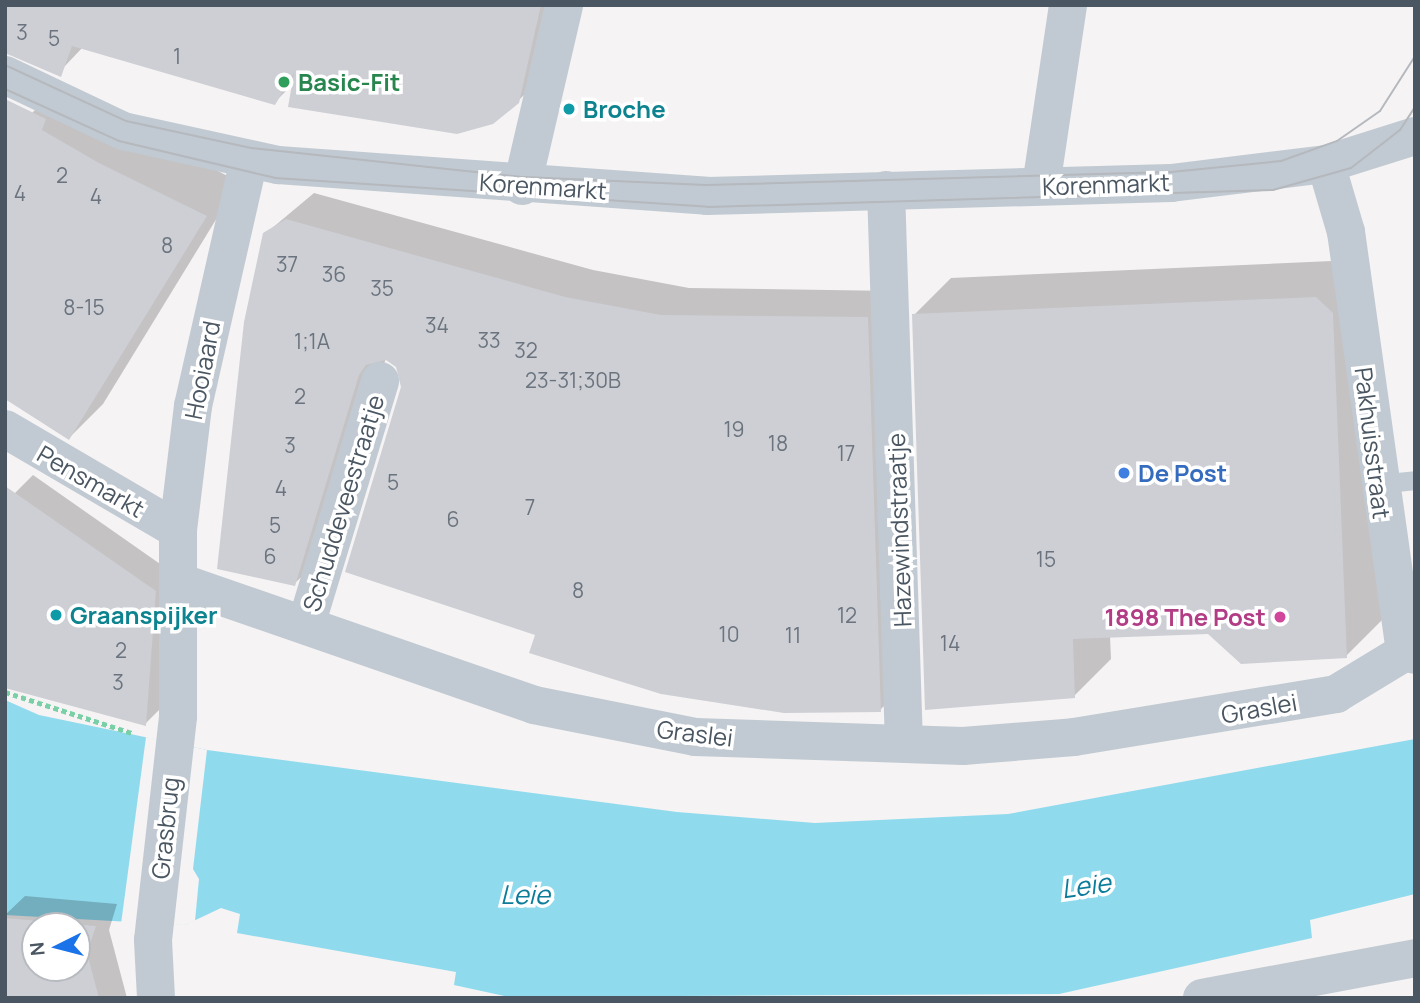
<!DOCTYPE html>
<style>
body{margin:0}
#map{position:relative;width:1420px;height:1003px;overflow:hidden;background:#f5f3f3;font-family:Manrope,sans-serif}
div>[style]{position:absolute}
.water>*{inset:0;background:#90daee}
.pier>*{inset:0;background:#f5f3f3}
.shadow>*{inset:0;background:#0003}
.building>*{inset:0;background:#cdcfd5}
.path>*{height:4.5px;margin-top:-2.25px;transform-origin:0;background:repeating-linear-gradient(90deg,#7ad0a6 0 5px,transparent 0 8.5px)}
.service>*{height:19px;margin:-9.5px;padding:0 9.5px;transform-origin:9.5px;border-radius:9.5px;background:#c1cad2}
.minor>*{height:38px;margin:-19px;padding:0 19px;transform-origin:19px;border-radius:19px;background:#c1cad2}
.tram>*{height:2px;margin:-1px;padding:0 1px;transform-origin:1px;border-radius:1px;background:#b5b8bd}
.dots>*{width:19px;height:19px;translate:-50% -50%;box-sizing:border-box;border:4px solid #fff;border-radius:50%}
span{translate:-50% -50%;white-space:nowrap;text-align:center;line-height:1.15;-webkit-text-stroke:7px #fff;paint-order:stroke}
.number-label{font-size:21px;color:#6b747e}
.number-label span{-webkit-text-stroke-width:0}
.leisure-label{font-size:24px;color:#27864d;font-weight:700}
.left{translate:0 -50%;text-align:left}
.culture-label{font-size:24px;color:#0d838f;font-weight:700}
.street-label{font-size:24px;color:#4a5661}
.shop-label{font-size:24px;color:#366cbe;font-weight:700}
.hotel-label{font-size:24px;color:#b23c85;font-weight:700}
.right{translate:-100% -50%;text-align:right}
.water-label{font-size:26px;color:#0c7c9b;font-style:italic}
.frame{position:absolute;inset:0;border:7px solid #4a5661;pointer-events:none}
.north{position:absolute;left:21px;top:912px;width:70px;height:70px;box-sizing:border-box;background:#fff;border:2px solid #b7bbc0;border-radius:50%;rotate:264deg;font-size:19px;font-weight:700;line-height:28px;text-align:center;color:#4a5661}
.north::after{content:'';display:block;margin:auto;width:24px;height:32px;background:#1a73e8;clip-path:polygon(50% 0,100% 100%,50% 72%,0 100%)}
</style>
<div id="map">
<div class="water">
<div style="clip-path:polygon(5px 700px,39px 715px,207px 750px,677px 812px,815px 823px,1008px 814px,1415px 739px,1415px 894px,1310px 920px,1312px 938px,1059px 994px,509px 997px,454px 985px,456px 972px,237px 933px,240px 914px,221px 908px,185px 925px,5px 915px)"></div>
</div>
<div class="pier">
<div style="clip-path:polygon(146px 737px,207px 750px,193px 869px,199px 879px,195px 921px,185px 925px,121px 924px)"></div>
</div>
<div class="shadow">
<div style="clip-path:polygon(5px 5px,568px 5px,550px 69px,518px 101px,294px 83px,274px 103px,83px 47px,64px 67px)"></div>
<div style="clip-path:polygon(58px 87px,239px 182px,103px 404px,69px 438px,24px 121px)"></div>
<div style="clip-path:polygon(314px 193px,593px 270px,689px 288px,895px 291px,908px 682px,880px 710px,537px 634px,403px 387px,398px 366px,386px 358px,322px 557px,294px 584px,265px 234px)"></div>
<div style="clip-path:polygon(1354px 260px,1383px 619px,1346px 656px,1209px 632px,1110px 636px,1111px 659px,1074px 696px,914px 315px,951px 278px)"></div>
<div style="clip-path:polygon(33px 475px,173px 573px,163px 706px,145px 724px,15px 493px)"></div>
<div style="clip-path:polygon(evenodd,25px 896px,117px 904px,109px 930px,127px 998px,5px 998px,5px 915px,25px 896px,35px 926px,77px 926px,77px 968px,35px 968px,35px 926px)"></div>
</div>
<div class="building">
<div style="clip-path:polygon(5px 5px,541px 5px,519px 103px,493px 124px,457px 134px,288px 107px,294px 73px,275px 105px,72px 46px,61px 77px,5px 53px)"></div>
<div style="clip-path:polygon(5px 99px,46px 119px,42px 130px,99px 163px,207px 216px,69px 440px,5px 399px)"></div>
<div style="clip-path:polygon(286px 219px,565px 297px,661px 315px,868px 317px,881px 712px,784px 713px,661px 694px,529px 653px,535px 635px,345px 572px,401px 387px,396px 367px,386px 360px,366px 365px,359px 375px,295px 586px,217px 569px,244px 322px,263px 233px)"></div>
<div style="clip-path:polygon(1316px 297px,1333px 313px,1347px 658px,1241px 664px,1208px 634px,1073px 639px,1075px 698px,925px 710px,912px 314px)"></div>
<div style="clip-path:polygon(5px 486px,156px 591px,146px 726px,5px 688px)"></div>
<div style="clip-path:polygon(evenodd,5px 918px,96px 926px,87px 953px,99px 998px,5px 998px,5px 918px,35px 926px,77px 926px,77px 968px,35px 968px,35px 926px)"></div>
</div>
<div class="path">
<div style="left:5px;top:692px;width:133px;rotate:17.9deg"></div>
</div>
<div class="service">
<div style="left:1378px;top:484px;width:37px;rotate:-6deg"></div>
</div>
<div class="minor">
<div style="left:5px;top:75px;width:131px;rotate:25.4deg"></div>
<div style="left:123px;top:131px;width:159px;rotate:12.4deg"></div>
<div style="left:278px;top:165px;width:430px;rotate:4.1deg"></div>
<div style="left:707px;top:196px;width:464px;rotate:-1.6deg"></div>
<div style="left:1171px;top:183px;width:156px;rotate:-7deg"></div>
<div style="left:1326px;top:164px;width:93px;rotate:-17.5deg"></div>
<div style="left:1326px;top:164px;width:71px;rotate:73.6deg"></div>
<div style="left:1346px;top:232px;width:424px;rotate:82deg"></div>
<div style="left:522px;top:186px;width:186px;rotate:-76.9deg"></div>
<div style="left:1041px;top:186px;width:183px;rotate:-81.5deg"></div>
<div style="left:886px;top:190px;width:554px;rotate:88.14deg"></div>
<div style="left:5px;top:429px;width:200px;rotate:30.3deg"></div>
<div style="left:182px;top:583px;width:373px;rotate:19.1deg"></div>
<div style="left:534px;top:705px;width:164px;rotate:11.2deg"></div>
<div style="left:695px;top:737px;width:268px;rotate:1.9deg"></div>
<div style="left:963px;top:746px;width:111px;rotate:-4.6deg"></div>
<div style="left:1074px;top:737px;width:266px;rotate:-9.3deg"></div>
<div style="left:1336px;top:694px;width:81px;rotate:-31.3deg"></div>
<div style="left:1405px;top:652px;width:10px;rotate:17deg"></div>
<div style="left:306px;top:625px;width:255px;rotate:-73.1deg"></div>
<div style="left:156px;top:998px;width:58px;rotate:-93deg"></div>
<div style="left:153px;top:940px;width:225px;rotate:-83.6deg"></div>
<div style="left:178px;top:716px;width:186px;rotate:-90deg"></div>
<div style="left:178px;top:530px;width:125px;rotate:-83.1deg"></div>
<div style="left:193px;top:406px;width:252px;rotate:-77.2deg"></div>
<div style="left:1202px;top:998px;width:217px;rotate:-10.6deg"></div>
</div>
<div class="tram">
<div style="left:5px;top:65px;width:133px;rotate:24.8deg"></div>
<div style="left:126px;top:121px;width:128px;rotate:12.2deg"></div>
<div style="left:251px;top:148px;width:275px;rotate:6.1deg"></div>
<div style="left:524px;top:177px;width:182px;rotate:2.5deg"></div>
<div style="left:706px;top:185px;width:465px;rotate:-1.6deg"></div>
<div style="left:1171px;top:172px;width:111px;rotate:-5.7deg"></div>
<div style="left:1281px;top:161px;width:59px;rotate:-19.7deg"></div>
<div style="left:1337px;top:141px;width:52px;rotate:-34.9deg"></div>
<div style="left:1380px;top:111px;width:65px;rotate:-57.5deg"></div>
<div style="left:5px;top:89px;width:125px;rotate:24.5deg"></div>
<div style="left:119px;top:141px;width:160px;rotate:13.3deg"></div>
<div style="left:275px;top:178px;width:434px;rotate:3.8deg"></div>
<div style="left:708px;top:207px;width:565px;rotate:-1.72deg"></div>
<div style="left:1273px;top:190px;width:81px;rotate:-15.8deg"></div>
<div style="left:1351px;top:168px;width:62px;rotate:-37.8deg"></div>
<div style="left:1400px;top:130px;width:27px;rotate:-57deg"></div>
</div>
<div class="dots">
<div style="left:284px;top:82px;background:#2e9e5b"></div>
<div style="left:569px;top:109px;background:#0f9aa8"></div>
<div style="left:1124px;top:473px;background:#3f7fe0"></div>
<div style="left:56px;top:615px;background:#0f9aa8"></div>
<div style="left:1280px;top:617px;background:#d1479c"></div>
</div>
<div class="number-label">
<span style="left:22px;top:32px">3</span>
<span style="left:54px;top:38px">5</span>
<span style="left:177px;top:56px">1</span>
<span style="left:62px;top:175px">2</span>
<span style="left:20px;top:193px">4</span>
<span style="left:96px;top:196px">4</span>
<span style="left:167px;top:245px">8</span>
<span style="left:287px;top:264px">37</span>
<span style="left:334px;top:274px">36</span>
<span style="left:382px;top:288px">35</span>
<span style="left:84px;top:307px">8-15</span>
<span style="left:437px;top:325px">34</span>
<span style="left:489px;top:340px">33</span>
<span style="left:312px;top:341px">1;1A</span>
<span style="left:526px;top:350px">32</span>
<span style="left:573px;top:380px">23-31;30B</span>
<span style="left:300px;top:396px">2</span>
<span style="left:734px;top:429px">19</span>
<span style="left:778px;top:443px">18</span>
<span style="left:290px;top:445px">3</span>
<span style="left:846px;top:453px">17</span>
<span style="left:393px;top:482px">5</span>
<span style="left:281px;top:488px">4</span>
<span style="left:530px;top:507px">7</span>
<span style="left:453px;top:519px">6</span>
<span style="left:275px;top:525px">5</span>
<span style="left:270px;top:556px">6</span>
<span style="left:1046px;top:559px">15</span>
<span style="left:578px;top:590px">8</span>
<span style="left:847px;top:615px">12</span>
<span style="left:729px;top:634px">10</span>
<span style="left:793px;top:635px">11</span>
<span style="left:950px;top:643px">14</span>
<span style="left:121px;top:650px">2</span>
<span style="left:118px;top:682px">3</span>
</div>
<div class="leisure-label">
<span class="left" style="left:298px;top:82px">Basic-Fit</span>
</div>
<div class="culture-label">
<span class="left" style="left:583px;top:109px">Broche</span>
<span class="left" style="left:70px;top:615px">Graanspijker</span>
</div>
<div class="street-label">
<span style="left:1106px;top:184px;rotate:-2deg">Korenmarkt</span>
<span style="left:543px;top:186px;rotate:4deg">Korenmarkt</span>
<span style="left:202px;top:370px;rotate:-79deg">Hooiaard</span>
<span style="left:1373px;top:443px;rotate:83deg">Pakhuisstraat</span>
<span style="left:91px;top:481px;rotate:30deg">Pensmarkt</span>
<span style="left:343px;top:503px;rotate:-73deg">Schuddeveestraatje</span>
<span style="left:899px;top:530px;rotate:-92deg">Hazewindstraatje</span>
<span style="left:1259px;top:708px;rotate:-10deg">Graslei</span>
<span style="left:695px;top:733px;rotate:7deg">Graslei</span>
<span style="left:165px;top:828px;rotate:-84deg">Grasbrug</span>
</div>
<div class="shop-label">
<span class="left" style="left:1138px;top:473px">De Post</span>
</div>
<div class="hotel-label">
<span class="right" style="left:1266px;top:617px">1898 The Post</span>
</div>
<div class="water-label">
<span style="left:1086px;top:886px;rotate:-8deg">Leie</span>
<span style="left:525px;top:895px">Leie</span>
</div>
<div class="frame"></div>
<div class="north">N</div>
</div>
